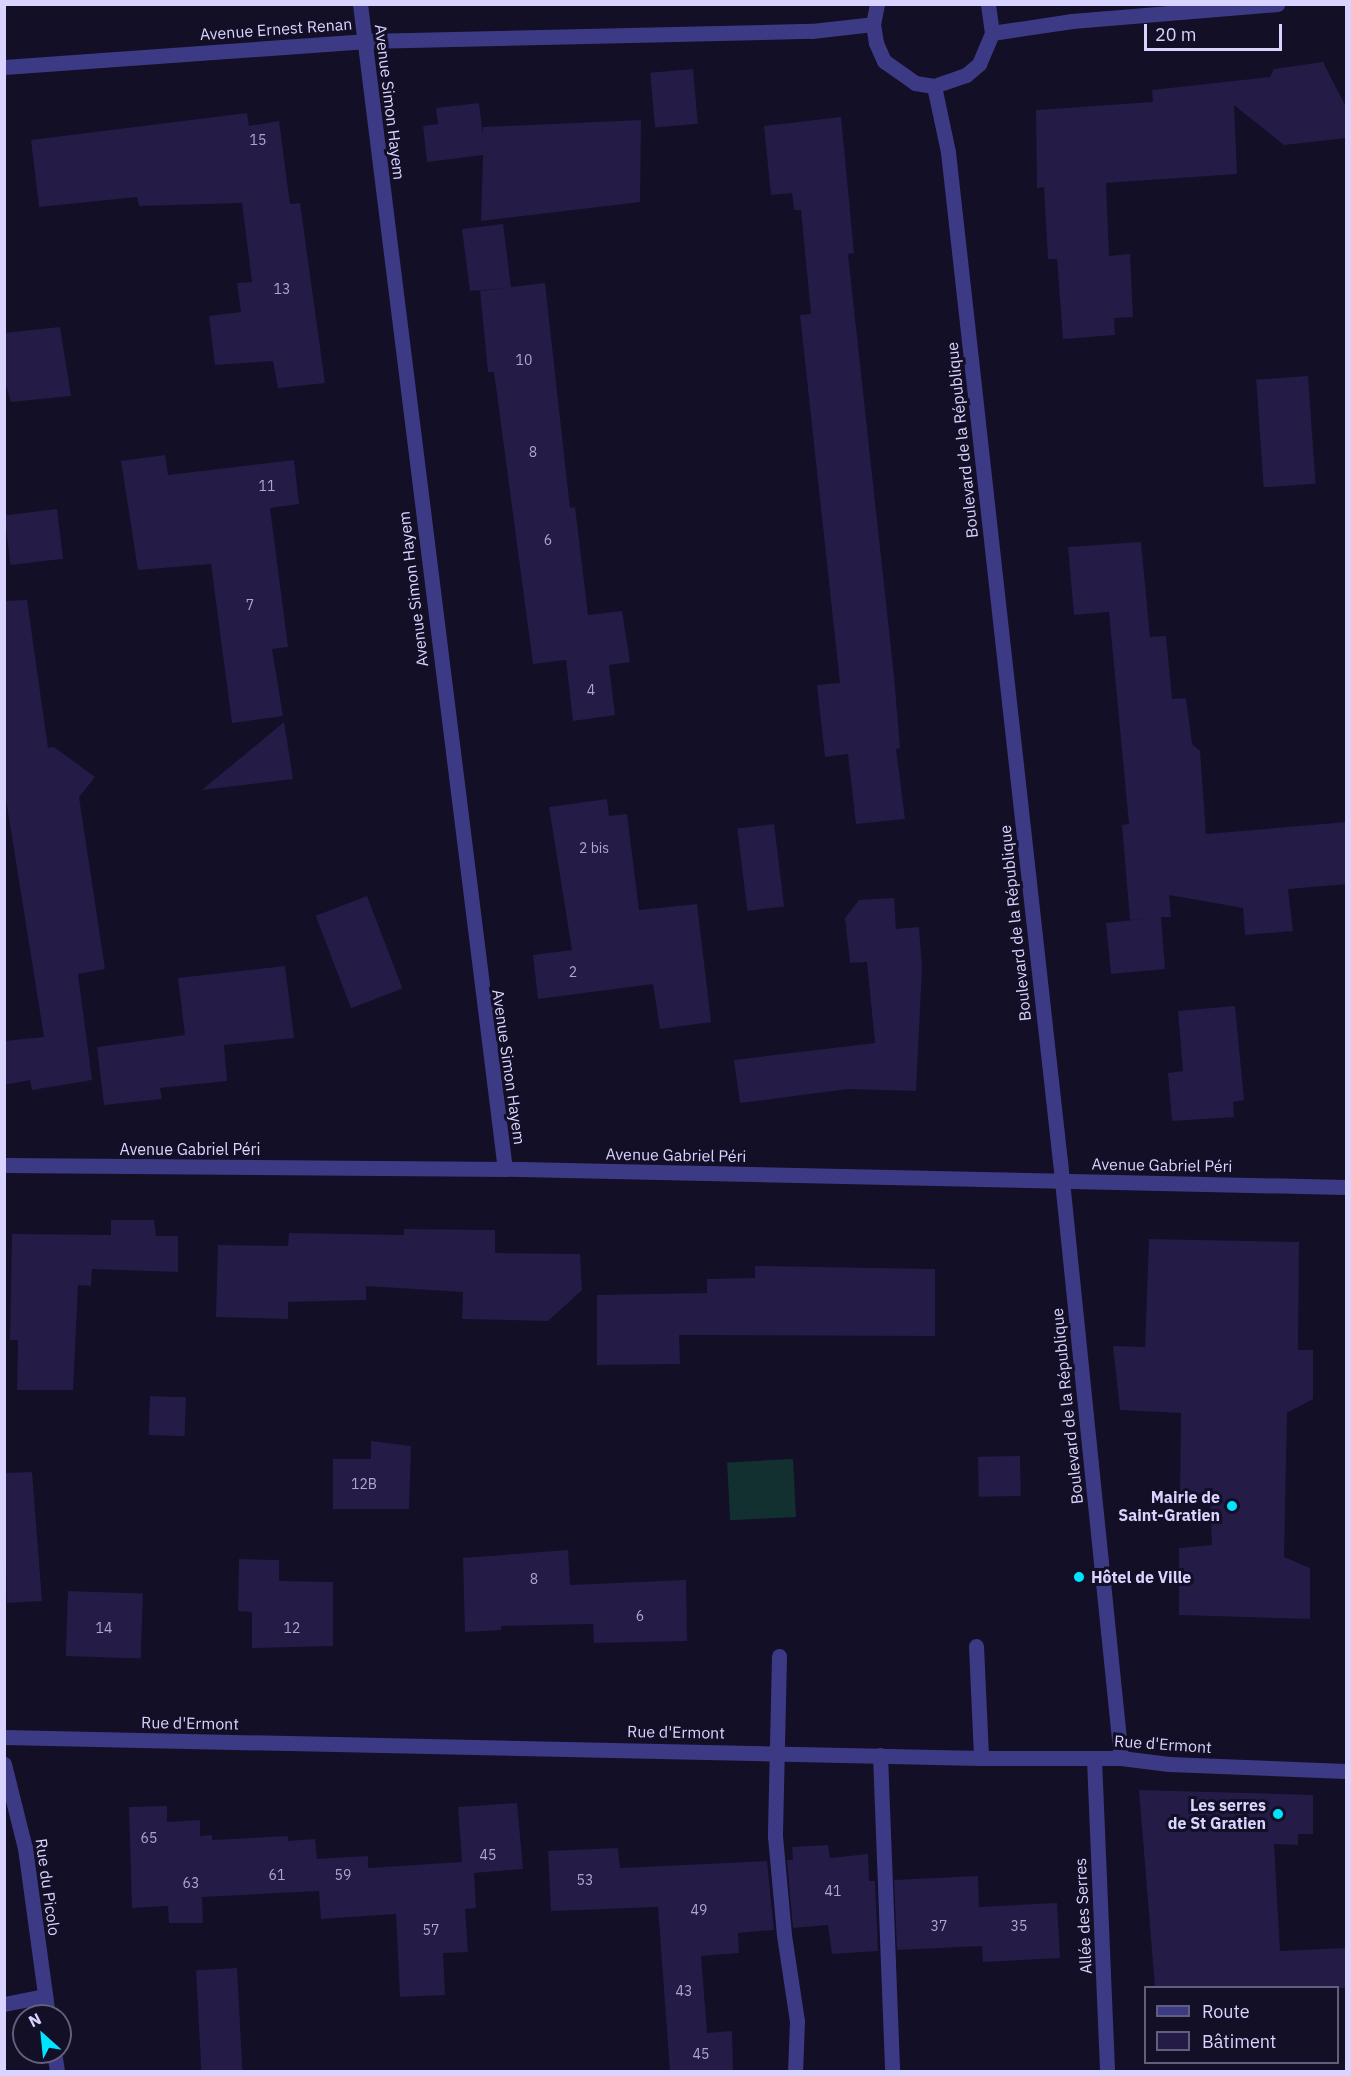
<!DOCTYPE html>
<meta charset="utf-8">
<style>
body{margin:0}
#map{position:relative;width:1351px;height:2076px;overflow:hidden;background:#130f26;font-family:"IBM Plex Sans",sans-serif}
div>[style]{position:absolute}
.green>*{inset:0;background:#12302f;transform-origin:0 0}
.building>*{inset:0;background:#241b47;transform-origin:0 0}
.service>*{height:15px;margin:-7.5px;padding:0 7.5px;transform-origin:7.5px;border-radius:7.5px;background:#3d3a85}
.minor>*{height:15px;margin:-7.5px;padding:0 7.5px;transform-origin:7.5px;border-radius:7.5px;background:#3d3a85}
.dots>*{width:16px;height:16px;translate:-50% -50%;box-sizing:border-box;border:3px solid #130f26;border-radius:50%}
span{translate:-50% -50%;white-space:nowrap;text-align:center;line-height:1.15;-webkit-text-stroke:6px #130f26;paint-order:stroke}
.number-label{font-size:14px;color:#aca6d1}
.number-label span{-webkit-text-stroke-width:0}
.street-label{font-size:16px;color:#d9d4ff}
.poi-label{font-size:16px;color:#d9d4ff;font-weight:700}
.right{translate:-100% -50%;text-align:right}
.left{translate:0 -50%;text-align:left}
.frame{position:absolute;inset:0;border:6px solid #d9d4ff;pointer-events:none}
.legend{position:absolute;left:1144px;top:1986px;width:195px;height:78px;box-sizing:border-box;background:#130f26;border:2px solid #625e7d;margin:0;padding:8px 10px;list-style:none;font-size:18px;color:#d9d4ff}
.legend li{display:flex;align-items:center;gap:12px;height:30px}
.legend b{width:30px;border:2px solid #625e7d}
.north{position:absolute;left:12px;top:2004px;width:60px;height:60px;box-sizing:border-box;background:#130f26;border:2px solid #625e7d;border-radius:50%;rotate:333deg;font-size:16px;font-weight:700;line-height:24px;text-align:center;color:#d9d4ff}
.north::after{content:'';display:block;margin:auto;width:21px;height:27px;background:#00e5ff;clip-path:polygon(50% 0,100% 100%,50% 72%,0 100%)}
.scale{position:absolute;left:1144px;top:24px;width:138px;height:27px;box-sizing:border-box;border:3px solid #d9d4ff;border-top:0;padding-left:8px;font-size:18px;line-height:21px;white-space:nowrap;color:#d9d4ff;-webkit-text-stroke:4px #130f26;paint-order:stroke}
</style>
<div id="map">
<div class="green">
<div style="left:793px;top:1459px;width:58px;height:66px;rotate:87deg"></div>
</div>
<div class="building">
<div style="clip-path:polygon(1323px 62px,1347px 109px,1347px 138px,1284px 145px,1234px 105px,1237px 174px,1106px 183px,1109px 256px,1130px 254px,1133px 317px,1114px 318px,1115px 335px,1063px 339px,1057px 259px,1048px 259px,1044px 187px,1037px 188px,1036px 110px,1153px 102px,1152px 90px,1270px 77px,1274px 69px)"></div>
<div style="left:693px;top:69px;width:55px;height:43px;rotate:85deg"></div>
<div style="clip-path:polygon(479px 103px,483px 135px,483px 127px,641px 120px,640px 202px,481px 221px,483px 155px,427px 162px,423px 126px,438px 124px,436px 108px)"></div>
<div style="clip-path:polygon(247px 113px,249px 126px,279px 121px,290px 204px,300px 203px,325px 383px,278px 388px,273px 361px,215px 365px,209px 316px,241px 312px,237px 283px,252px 282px,242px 203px,139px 206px,137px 197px,39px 207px,31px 140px)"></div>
<div style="clip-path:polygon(841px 117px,854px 253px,848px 254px,894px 676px,900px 748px,896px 749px,905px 819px,856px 824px,848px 754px,825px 757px,817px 685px,840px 683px,800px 315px,811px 314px,801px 210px,794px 210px,792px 193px,771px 195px,764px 126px)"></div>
<div style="clip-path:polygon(503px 224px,511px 287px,545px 283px,570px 508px,575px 507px,588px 615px,622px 611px,630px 662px,609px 665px,615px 715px,573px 721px,566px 660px,533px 664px,494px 372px,488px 372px,480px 291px,509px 288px,470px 291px,462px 229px)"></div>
<div style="clip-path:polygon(60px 327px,71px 396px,11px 402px,4px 379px,4px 333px)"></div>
<div style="left:1308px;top:376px;width:108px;height:52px;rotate:86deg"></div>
<div style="clip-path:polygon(165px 455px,168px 475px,294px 460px,299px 504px,270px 508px,288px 647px,272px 649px,283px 716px,232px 723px,211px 564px,138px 570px,121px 461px)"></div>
<div style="left:57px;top:509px;width:50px;height:53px;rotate:83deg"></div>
<div style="clip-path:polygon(1141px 542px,1150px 637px,1166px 636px,1172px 699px,1186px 698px,1192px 744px,1200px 751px,1206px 834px,1347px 822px,1347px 884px,1288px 889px,1293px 931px,1245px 935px,1243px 908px,1169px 895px,1171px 917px,1161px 917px,1165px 969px,1111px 974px,1106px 923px,1151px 918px,1130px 920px,1122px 825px,1129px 824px,1109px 612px,1074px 615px,1068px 547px)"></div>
<div style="clip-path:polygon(27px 600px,48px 748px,54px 747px,95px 777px,79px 797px,105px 969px,78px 974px,92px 1080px,32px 1090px,30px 1080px,4px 1085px,4px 1041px,44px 1037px,4px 787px,4px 601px)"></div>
<div style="clip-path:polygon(284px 722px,293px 779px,202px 790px)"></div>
<div style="clip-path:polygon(607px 799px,609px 816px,627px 814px,639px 910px,697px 904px,711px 1022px,660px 1029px,653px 984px,538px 999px,533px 955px,572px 950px,549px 807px)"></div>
<div style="left:774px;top:824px;width:83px;height:37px;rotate:83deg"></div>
<div style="left:367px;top:896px;width:99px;height:55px;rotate:69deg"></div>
<div style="clip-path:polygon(894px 898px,896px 929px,919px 927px,922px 968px,916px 1091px,848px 1089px,740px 1103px,734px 1060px,875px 1043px,867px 962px,850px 963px,845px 918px,859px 900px)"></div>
<div style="clip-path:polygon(285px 966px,294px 1038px,224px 1045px,227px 1081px,160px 1088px,162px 1099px,104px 1105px,97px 1047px,185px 1035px,178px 978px)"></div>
<div style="clip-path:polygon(1235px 1006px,1244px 1100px,1233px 1102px,1234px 1117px,1172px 1121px,1168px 1073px,1183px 1071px,1178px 1011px)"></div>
<div style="clip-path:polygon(111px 1220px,154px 1220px,156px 1236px,178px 1236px,178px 1272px,92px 1269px,91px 1286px,78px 1285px,73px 1390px,17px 1390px,18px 1340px,10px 1340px,12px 1234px,111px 1235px)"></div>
<div style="clip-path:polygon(404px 1229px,495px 1230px,495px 1253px,580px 1254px,582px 1290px,548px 1321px,462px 1319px,463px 1292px,366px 1286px,366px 1300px,288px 1302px,288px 1319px,216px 1317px,218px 1245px,288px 1246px,289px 1233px,404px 1235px)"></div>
<div style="clip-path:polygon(1149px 1239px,1299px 1242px,1298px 1350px,1313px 1350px,1313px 1399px,1287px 1413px,1284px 1557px,1310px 1568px,1310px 1619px,1179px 1615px,1179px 1548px,1212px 1545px,1210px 1494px,1180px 1494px,1181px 1413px,1120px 1410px,1113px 1346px,1145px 1347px)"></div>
<div style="clip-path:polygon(755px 1266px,935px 1269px,935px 1336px,679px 1335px,680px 1364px,597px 1365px,597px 1295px,707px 1293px,707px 1279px,755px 1278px)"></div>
<div style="left:150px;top:1396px;width:36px;height:39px;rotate:2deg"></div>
<div style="clip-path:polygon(371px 1441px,411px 1446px,409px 1509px,333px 1509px,333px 1459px,371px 1459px)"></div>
<div style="left:1020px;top:1456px;width:40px;height:42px;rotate:89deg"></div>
<div style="clip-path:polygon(32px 1472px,42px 1601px,7px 1603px,4px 1473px)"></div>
<div style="clip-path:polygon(568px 1550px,570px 1585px,686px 1580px,687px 1641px,594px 1643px,593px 1624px,501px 1626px,501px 1630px,465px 1632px,463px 1558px)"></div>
<div style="clip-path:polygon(239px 1559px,279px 1560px,279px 1581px,333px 1582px,333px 1646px,252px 1648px,252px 1612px,238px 1611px)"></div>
<div style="left:68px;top:1591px;width:75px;height:65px;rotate:2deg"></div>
<div style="clip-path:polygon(1139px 1790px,1313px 1795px,1313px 1834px,1298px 1834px,1298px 1845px,1274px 1844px,1280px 1951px,1347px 1948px,1347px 1988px,1155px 1988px)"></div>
<div style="clip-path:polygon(517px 1803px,523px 1869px,474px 1873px,476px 1908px,465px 1909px,468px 1952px,443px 1953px,445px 1995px,400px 1997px,396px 1914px,321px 1919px,319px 1891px,202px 1897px,203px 1923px,169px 1923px,168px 1906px,132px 1908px,129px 1807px,167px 1806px,167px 1822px,200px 1820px,200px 1836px,212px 1835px,212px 1840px,288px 1836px,288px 1841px,315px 1839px,317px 1859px,368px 1856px,368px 1868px,462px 1862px,458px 1807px)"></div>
<div style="clip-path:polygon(828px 1845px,830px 1858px,868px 1854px,869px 1881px,875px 1881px,878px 1951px,832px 1954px,828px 1925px,793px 1928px,787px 1860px,793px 1860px,792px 1847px)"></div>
<div style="clip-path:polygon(618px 1848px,620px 1868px,767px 1861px,774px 1930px,738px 1933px,739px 1953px,701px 1956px,707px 2033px,732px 2031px,733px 2072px,670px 2072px,658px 1907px,551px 1911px,548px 1851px)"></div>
<div style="clip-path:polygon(978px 1876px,979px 1907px,1057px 1903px,1060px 1958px,983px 1962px,982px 1946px,897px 1950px,894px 1880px)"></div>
<div style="left:237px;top:1968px;width:104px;height:41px;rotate:87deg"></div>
</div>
<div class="service">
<div style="left:976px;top:1646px;width:112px;rotate:87.4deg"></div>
<div style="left:779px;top:1656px;width:180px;rotate:91.3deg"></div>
<div style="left:775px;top:1836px;width:99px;rotate:84.8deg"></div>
<div style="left:784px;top:1935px;width:87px;rotate:81.4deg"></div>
<div style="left:797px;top:2021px;width:51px;rotate:92.2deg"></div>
<div style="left:880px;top:1755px;width:317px;rotate:87.8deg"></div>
<div style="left:1094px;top:1759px;width:313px;rotate:87.6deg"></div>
<div style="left:4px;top:2004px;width:42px;rotate:-11deg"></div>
</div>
<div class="minor">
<div style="left:360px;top:4px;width:1174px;rotate:82.91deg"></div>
<div style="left:877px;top:4px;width:20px;rotate:101deg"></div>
<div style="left:873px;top:24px;width:19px;rotate:81deg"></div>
<div style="left:876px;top:43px;width:20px;rotate:66deg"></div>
<div style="left:884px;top:61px;width:38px;rotate:35deg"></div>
<div style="left:915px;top:83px;width:19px;rotate:9deg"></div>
<div style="left:934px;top:86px;width:34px;rotate:-19deg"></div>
<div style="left:966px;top:75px;width:17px;rotate:-40deg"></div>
<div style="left:979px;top:64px;width:34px;rotate:-67deg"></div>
<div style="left:992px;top:33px;width:29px;rotate:-98deg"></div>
<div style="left:992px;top:33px;width:81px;rotate:-8.5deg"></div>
<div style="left:1072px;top:21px;width:206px;rotate:-4.7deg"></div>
<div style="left:4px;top:67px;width:361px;rotate:-4.1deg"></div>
<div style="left:364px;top:41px;width:448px;rotate:-1.3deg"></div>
<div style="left:812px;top:31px;width:61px;rotate:-6.5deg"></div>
<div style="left:934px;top:86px;width:67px;rotate:78deg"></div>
<div style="left:948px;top:152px;width:1015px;rotate:83.67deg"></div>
<div style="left:1060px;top:1161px;width:600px;rotate:84.17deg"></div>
<div style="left:4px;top:1165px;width:516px;rotate:0.44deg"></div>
<div style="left:520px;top:1169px;width:826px;rotate:1.25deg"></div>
<div style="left:4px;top:1737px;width:977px;rotate:1.23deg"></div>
<div style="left:981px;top:1758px;width:140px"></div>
<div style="left:1121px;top:1758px;width:48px;rotate:7.1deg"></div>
<div style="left:1169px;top:1764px;width:177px;rotate:2.3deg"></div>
<div style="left:4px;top:1764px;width:87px;rotate:76deg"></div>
<div style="left:25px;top:1848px;width:170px;rotate:82.2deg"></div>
<div style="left:54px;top:2052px;width:20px;rotate:81deg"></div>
</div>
<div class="dots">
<div style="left:1232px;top:1506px;background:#00e5ff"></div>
<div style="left:1079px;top:1577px;background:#00e5ff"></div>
<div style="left:1278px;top:1814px;background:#00e5ff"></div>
</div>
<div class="number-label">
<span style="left:258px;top:140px">15</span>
<span style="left:282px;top:289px">13</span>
<span style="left:524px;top:360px">10</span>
<span style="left:533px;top:452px">8</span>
<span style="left:267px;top:486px">11</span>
<span style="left:548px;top:540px">6</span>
<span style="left:250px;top:605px">7</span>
<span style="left:591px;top:690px">4</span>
<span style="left:594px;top:848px">2 bis</span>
<span style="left:573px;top:972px">2</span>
<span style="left:364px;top:1484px">12B</span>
<span style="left:534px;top:1579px">8</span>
<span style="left:640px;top:1616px">6</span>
<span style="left:104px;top:1628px">14</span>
<span style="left:292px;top:1628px">12</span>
<span style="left:149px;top:1838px">65</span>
<span style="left:488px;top:1855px">45</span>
<span style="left:277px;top:1875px">61</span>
<span style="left:343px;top:1875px">59</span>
<span style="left:585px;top:1880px">53</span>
<span style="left:191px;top:1883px">63</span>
<span style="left:833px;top:1891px">41</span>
<span style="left:699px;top:1910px">49</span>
<span style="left:939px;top:1926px">37</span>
<span style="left:1019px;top:1926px">35</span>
<span style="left:431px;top:1930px">57</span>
<span style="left:684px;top:1991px">43</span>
<span style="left:701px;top:2054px">45</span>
</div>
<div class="street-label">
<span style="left:276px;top:29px;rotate:-4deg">Avenue Ernest Renan</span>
<span style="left:390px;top:102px;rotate:83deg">Avenue Simon Hayem</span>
<span style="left:962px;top:440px;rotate:-96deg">Boulevard de la République</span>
<span style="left:413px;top:589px;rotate:-97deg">Avenue Simon Hayem</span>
<span style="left:1015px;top:923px;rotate:-96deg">Boulevard de la République</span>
<span style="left:509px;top:1067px;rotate:82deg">Avenue Simon Hayem</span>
<span style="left:190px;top:1149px">Avenue Gabriel Péri</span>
<span style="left:676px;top:1155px;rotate:1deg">Avenue Gabriel Péri</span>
<span style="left:1162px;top:1165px;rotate:1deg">Avenue Gabriel Péri</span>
<span style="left:1067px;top:1406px;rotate:-96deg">Boulevard de la République</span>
<span style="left:190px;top:1723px;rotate:1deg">Rue d'Ermont</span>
<span style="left:676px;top:1732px;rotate:1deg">Rue d'Ermont</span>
<span style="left:1163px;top:1744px;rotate:4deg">Rue d'Ermont</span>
<span style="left:48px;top:1887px;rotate:82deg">Rue du Picolo</span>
<span style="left:1083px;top:1916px;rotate:-93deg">Allée des Serres</span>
</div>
<div class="poi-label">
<span class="right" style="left:1220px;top:1506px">Mairie de<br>Saint-Gratien</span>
<span class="left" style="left:1091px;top:1577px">Hôtel de Ville</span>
<span class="right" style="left:1266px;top:1814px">Les serres<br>de St Gratien</span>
</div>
<div class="frame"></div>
<ul class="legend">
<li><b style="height:8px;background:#3d3a85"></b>Route</li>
<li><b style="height:16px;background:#241b47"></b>Bâtiment</li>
</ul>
<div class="north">N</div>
<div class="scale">20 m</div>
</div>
